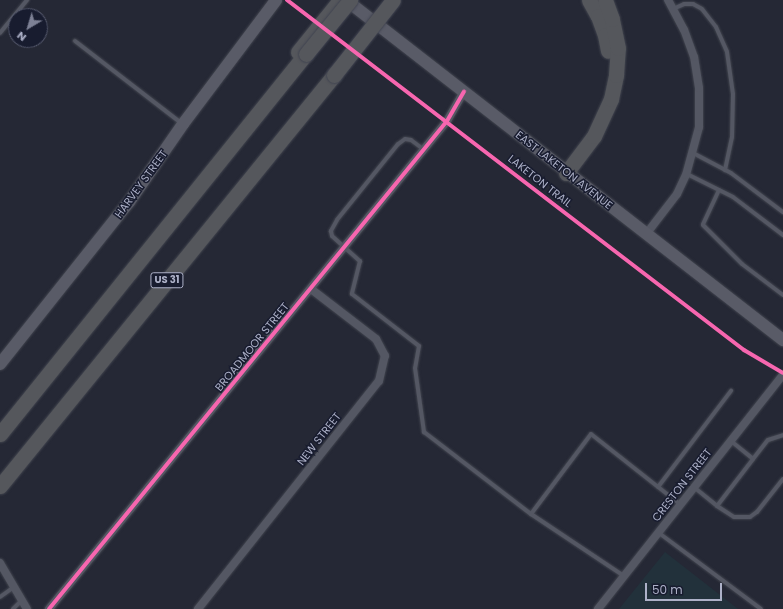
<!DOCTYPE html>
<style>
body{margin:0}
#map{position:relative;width:783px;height:609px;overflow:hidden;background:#252835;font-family:Poppins,sans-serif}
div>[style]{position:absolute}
.green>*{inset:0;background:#22313b}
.roads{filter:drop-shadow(0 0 1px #41444e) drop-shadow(0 0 1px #41444e)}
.lane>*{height:4px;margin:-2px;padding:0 2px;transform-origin:2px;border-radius:2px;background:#545763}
.street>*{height:8px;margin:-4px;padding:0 4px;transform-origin:4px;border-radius:4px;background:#545763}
.secondary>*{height:12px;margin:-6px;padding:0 6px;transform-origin:6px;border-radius:6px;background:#595b67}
.highway>*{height:15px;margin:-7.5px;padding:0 7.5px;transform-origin:7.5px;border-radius:7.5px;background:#55575c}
.bridges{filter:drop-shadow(0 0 1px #414451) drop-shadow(0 0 1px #414451)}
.highway-bridge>*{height:15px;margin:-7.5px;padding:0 7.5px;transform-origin:7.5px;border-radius:7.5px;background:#55575c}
.cycleway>*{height:4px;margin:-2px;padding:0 2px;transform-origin:2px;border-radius:2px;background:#f766af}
span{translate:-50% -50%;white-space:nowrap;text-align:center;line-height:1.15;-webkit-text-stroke:3px #181c2f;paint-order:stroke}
.shield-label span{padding:1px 3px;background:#181c2f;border:1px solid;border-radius:3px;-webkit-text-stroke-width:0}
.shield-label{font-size:10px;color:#adb1c8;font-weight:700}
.street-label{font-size:11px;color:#adb1c8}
.north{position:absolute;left:8px;top:8px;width:40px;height:40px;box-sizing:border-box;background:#181c2f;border:1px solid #54586c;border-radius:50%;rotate:218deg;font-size:11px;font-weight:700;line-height:16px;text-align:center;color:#adb1c8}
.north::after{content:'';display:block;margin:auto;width:14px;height:18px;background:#7d8195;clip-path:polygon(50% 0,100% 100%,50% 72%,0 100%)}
.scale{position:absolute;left:645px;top:583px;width:77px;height:18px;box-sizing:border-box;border:2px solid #adb1c8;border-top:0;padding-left:5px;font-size:12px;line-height:14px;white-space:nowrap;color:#adb1c8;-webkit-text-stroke:3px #181c2f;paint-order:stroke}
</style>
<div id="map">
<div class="green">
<div style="clip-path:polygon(665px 552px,738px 609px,619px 609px)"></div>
</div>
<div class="roads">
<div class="lane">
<div style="left:673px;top:9px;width:12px;rotate:-24deg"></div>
<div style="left:684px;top:4px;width:9px"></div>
<div style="left:693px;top:4px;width:10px;rotate:29deg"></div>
<div style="left:702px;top:9px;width:23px;rotate:52deg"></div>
<div style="left:716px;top:27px;width:27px;rotate:66deg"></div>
<div style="left:727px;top:52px;width:42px;rotate:81.9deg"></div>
<div style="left:733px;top:94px;width:43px;rotate:91.3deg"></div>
<div style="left:732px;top:137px;width:34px;rotate:102deg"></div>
<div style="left:0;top:33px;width:43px;rotate:-50.7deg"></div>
<div style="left:75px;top:41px;width:134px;rotate:37.7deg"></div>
<div style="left:423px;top:149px;width:15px;rotate:-143deg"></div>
<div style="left:411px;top:140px;width:6px;rotate:-171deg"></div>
<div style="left:405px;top:139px;width:9px;rotate:144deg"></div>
<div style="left:398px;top:144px;width:97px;rotate:128.8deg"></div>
<div style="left:337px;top:220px;width:13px;rotate:119deg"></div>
<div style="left:331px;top:231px;width:5px;rotate:79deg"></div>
<div style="left:332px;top:236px;width:38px;rotate:42deg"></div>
<div style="left:360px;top:261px;width:34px;rotate:104deg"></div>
<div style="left:352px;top:294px;width:85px;rotate:37.8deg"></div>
<div style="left:419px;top:346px;width:22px;rotate:100deg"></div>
<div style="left:415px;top:368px;width:65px;rotate:82deg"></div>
<div style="left:424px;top:432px;width:135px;rotate:37.5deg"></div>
<div style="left:531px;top:514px;width:112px;rotate:33.7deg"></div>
<div style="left:693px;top:153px;width:43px;rotate:27.8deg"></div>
<div style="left:731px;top:173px;width:65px;rotate:36.9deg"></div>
<div style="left:687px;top:174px;width:51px;rotate:26.6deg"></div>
<div style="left:733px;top:197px;width:63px;rotate:37.2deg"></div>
<div style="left:719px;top:190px;width:38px;rotate:115deg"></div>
<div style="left:703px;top:225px;width:55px;rotate:45deg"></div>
<div style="left:742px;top:264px;width:51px;rotate:37.1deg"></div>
<div style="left:731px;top:441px;width:28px;rotate:39deg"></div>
<div style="left:753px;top:459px;width:24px;rotate:-52deg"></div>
<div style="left:768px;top:440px;width:16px;rotate:-18deg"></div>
<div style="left:658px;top:487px;width:121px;rotate:-52.8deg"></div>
<div style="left:695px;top:488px;width:28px;rotate:39deg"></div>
<div style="left:717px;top:506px;width:59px;rotate:-52.5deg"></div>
<div style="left:717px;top:506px;width:20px;rotate:33deg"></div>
<div style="left:734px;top:517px;width:16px"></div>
<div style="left:750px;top:517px;width:9px;rotate:-36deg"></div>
<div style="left:757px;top:512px;width:42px;rotate:-51.8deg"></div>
<div style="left:531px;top:514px;width:100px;rotate:-53.1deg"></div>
<div style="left:591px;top:434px;width:115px;rotate:38.3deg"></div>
<div style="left:659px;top:533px;width:127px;rotate:36.7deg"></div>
<div style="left:0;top:597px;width:17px;rotate:-36deg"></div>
<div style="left:13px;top:609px;width:13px;rotate:-45deg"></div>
</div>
<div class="street">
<div style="left:647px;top:233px;width:49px;rotate:-52.4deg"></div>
<div style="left:677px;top:194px;width:21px;rotate:-65deg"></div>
<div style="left:686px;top:175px;width:50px;rotate:-74.8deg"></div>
<div style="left:699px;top:127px;width:39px;rotate:-90deg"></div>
<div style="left:699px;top:88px;width:31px;rotate:-99deg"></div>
<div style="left:694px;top:57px;width:29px;rotate:-110deg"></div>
<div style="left:684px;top:30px;width:34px;rotate:-118deg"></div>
<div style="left:0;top:563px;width:53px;rotate:59.6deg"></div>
<div style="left:49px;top:609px;width:630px;rotate:-50.8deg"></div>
<div style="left:447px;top:121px;width:34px;rotate:-60deg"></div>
<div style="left:198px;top:609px;width:291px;rotate:-51.6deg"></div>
<div style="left:379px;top:381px;width:26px;rotate:-77deg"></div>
<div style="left:385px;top:356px;width:19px;rotate:-118deg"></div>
<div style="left:376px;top:339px;width:82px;rotate:-142.4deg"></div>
<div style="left:598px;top:609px;width:298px;rotate:-51.7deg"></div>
</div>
<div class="secondary">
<div style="left:346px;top:0;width:554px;rotate:37.88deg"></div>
<div style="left:0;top:364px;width:207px;rotate:-51.5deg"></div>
<div style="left:129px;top:202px;width:95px;rotate:-55.3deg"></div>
<div style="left:183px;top:124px;width:155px;rotate:-53.1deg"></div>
</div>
<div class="highway">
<div style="left:589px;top:0;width:18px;rotate:61deg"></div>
<div style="left:598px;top:16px;width:20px;rotate:70deg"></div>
<div style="left:605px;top:35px;width:16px;rotate:79deg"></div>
<div style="left:298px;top:52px;width:67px;rotate:-51.1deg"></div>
<div style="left:566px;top:173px;width:46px;rotate:-52.9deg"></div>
<div style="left:594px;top:136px;width:41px;rotate:-65.3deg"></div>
<div style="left:611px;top:99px;width:25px;rotate:-78deg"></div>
<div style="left:616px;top:75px;width:27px;rotate:-86deg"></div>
<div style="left:618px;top:48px;width:30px;rotate:-102deg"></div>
<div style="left:612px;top:19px;width:20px;rotate:-110deg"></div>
<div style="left:0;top:434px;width:488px;rotate:-51.2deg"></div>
<div style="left:0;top:486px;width:530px;rotate:-50.9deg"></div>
</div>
</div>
<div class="bridges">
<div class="highway-bridge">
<div style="left:306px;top:54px;width:70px;rotate:-50.8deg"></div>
<div style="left:334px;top:75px;width:95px;rotate:-51.8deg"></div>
</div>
</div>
<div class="cycleway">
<div style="left:287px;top:0;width:576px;rotate:37.45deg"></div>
<div style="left:744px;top:350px;width:45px;rotate:30.5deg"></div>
<div style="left:49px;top:609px;width:630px;rotate:-50.8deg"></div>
<div style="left:447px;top:121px;width:34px;rotate:-60deg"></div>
</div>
<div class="shield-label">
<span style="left:167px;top:280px">US 31</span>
</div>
<div class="street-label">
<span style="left:564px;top:170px;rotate:38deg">EAST LAKETON AVENUE</span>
<span style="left:540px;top:181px;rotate:38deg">LAKETON TRAIL</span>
<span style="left:141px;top:184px;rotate:-54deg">HARVEY STREET</span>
<span style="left:252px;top:347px;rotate:-51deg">BROADMOOR STREET</span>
<span style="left:319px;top:439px;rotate:-52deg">NEW STREET</span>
<span style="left:682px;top:485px;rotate:-52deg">CRESTON STREET</span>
</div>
<div class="north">N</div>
<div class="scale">50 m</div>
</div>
